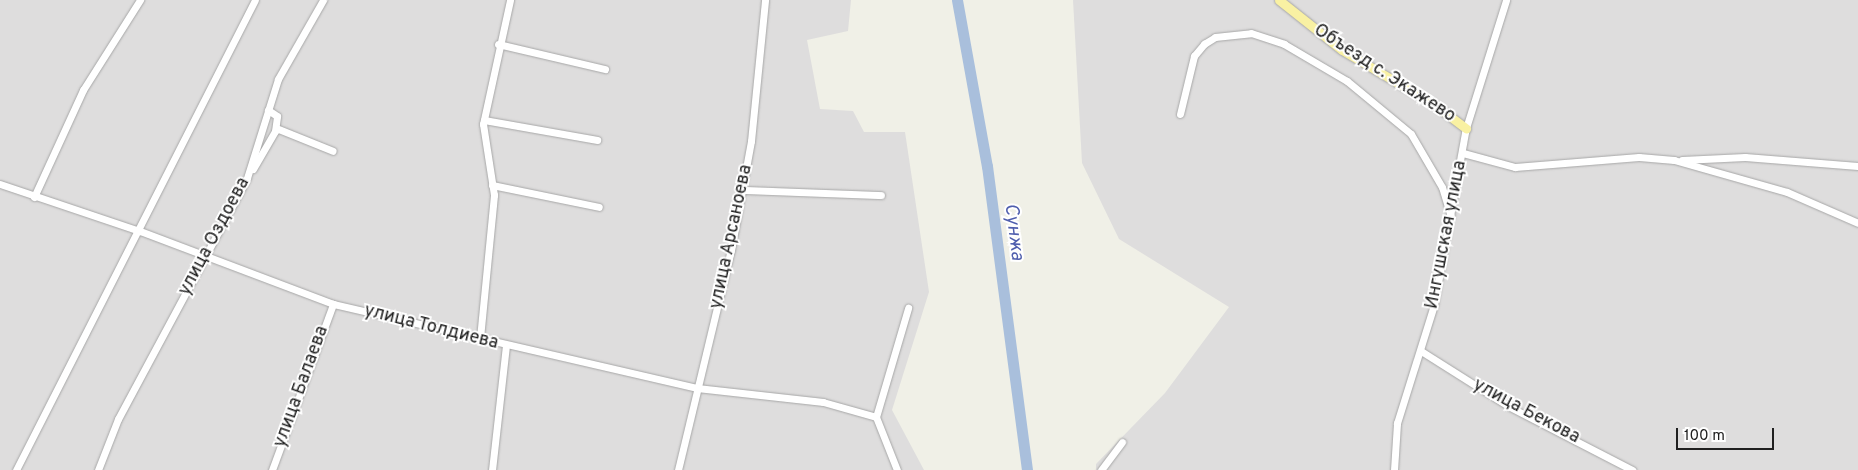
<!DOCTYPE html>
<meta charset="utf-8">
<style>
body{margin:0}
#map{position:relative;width:1858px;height:470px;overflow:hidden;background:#f0f0e7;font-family:Overpass,sans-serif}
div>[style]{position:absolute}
.residential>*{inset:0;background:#dedddd}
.river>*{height:11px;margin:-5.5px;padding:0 5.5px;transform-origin:5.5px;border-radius:5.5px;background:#a9bfdc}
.roads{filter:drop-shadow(0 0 1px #a7a7a7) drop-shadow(0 0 1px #a7a7a7)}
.minor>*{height:7px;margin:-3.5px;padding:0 3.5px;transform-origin:3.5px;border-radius:3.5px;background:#fff}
.major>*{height:9px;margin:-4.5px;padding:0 4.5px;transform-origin:4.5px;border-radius:4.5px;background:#f9f1a3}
span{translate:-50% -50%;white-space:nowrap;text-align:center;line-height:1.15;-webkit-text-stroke:4px #fff;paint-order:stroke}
.street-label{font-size:18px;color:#202020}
.water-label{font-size:19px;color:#4f5ead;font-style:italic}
.scale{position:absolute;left:1676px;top:428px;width:98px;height:22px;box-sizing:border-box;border:2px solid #202020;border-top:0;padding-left:6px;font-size:15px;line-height:18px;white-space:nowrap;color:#202020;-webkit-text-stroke:4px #fff;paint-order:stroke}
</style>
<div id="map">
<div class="residential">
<div style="clip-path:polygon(0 0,851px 0,848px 31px,807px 40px,820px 109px,853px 111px,864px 132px,905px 132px,929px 292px,892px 410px,924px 470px,0 470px)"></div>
<div style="clip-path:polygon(1073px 0,1858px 0,1858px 470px,1096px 470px,1096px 464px,1165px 393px,1229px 307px,1119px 239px,1082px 163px)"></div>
</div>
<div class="river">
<div style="left:957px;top:0;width:169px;rotate:79.8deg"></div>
<div style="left:987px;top:166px;width:307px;rotate:82.5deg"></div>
</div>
<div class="roads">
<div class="minor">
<div style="left:498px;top:44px;width:110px;rotate:13.2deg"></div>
<div style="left:1180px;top:114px;width:60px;rotate:-76.4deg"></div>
<div style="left:1194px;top:56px;width:16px;rotate:-50deg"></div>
<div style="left:1204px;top:44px;width:13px;rotate:-32deg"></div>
<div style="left:1215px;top:37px;width:36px;rotate:-6deg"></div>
<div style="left:1251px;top:33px;width:35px;rotate:18deg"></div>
<div style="left:1284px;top:44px;width:73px;rotate:30.4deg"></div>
<div style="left:1347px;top:81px;width:83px;rotate:39.6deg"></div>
<div style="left:1411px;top:134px;width:61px;rotate:59.7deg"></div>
<div style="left:1442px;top:187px;width:30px;rotate:73deg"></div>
<div style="left:484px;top:120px;width:115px;rotate:10deg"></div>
<div style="left:276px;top:128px;width:61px;rotate:22deg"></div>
<div style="left:1463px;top:153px;width:54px;rotate:15.1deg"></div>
<div style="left:1515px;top:167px;width:124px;rotate:-4.6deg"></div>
<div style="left:1639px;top:157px;width:35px;rotate:5deg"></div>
<div style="left:1674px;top:160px;width:117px;rotate:15.8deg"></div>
<div style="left:1787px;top:192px;width:77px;rotate:23.6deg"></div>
<div style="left:1682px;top:160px;width:63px;rotate:-2.7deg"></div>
<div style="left:1745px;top:157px;width:113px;rotate:4.6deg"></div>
<div style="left:253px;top:169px;width:44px;rotate:-59.9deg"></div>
<div style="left:275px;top:131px;width:15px;rotate:-82deg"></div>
<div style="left:277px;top:116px;width:11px;rotate:-146deg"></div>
<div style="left:0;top:184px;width:148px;rotate:18.6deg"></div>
<div style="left:140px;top:231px;width:206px;rotate:20.7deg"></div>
<div style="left:333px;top:304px;width:374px;rotate:13deg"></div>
<div style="left:697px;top:388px;width:127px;rotate:6.3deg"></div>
<div style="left:823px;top:402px;width:55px;rotate:15.8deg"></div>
<div style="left:492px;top:185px;width:109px;rotate:11.6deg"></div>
<div style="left:742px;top:190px;width:139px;rotate:2.1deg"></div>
<div style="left:34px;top:197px;width:118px;rotate:-65.4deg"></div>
<div style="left:83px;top:90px;width:107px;rotate:-57.7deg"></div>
<div style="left:480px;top:338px;width:144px;rotate:-84.4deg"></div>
<div style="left:494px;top:195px;width:72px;rotate:-98.8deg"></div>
<div style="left:483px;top:124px;width:127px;rotate:-77.7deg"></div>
<div style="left:1421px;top:351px;width:103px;rotate:32.3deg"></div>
<div style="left:1508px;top:406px;width:140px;rotate:27.3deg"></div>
<div style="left:16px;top:470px;width:527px;rotate:-63.05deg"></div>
<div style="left:98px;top:470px;width:55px;rotate:-68.6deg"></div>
<div style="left:118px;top:419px;width:273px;rotate:-61.8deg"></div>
<div style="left:247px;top:178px;width:104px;rotate:-72.6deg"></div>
<div style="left:278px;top:79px;width:91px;rotate:-60.3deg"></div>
<div style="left:272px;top:470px;width:177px;rotate:-69.8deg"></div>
<div style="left:492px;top:470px;width:125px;rotate:-83.6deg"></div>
<div style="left:678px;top:470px;width:226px;rotate:-76.5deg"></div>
<div style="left:731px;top:250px;width:111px;rotate:-79.6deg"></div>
<div style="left:751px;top:141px;width:142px;rotate:-84.3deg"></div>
<div style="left:897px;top:470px;width:57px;rotate:-111.6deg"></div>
<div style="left:876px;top:417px;width:114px;rotate:-73.6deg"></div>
<div style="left:1101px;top:470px;width:35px;rotate:-53deg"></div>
<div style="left:1394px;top:470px;width:47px;rotate:-86.3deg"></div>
<div style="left:1397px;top:423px;width:124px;rotate:-72.6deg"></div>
<div style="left:1434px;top:305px;width:180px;rotate:-79.8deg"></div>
<div style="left:1466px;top:128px;width:134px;rotate:-72.6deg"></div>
</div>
<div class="major">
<div style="left:1279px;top:0;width:80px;rotate:38.4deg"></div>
<div style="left:1342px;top:50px;width:108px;rotate:30.6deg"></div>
<div style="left:1435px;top:105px;width:39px;rotate:37deg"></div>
</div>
</div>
<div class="street-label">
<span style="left:1384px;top:74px;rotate:33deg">Объезд с. Экажево</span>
<span style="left:1447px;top:235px;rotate:-79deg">Ингушская улица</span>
<span style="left:215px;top:237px;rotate:-62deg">улица Оздоева</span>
<span style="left:732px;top:237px;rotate:-78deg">улица Арсаноева</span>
<span style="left:431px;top:328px;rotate:14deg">улица Толдиева</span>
<span style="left:302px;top:387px;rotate:-70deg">улица Балаева</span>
<span style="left:1526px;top:412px;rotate:28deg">улица Бекова</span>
</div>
<div class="water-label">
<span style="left:1013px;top:232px;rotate:83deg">Сунжа</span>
</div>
<div class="scale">100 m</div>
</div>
